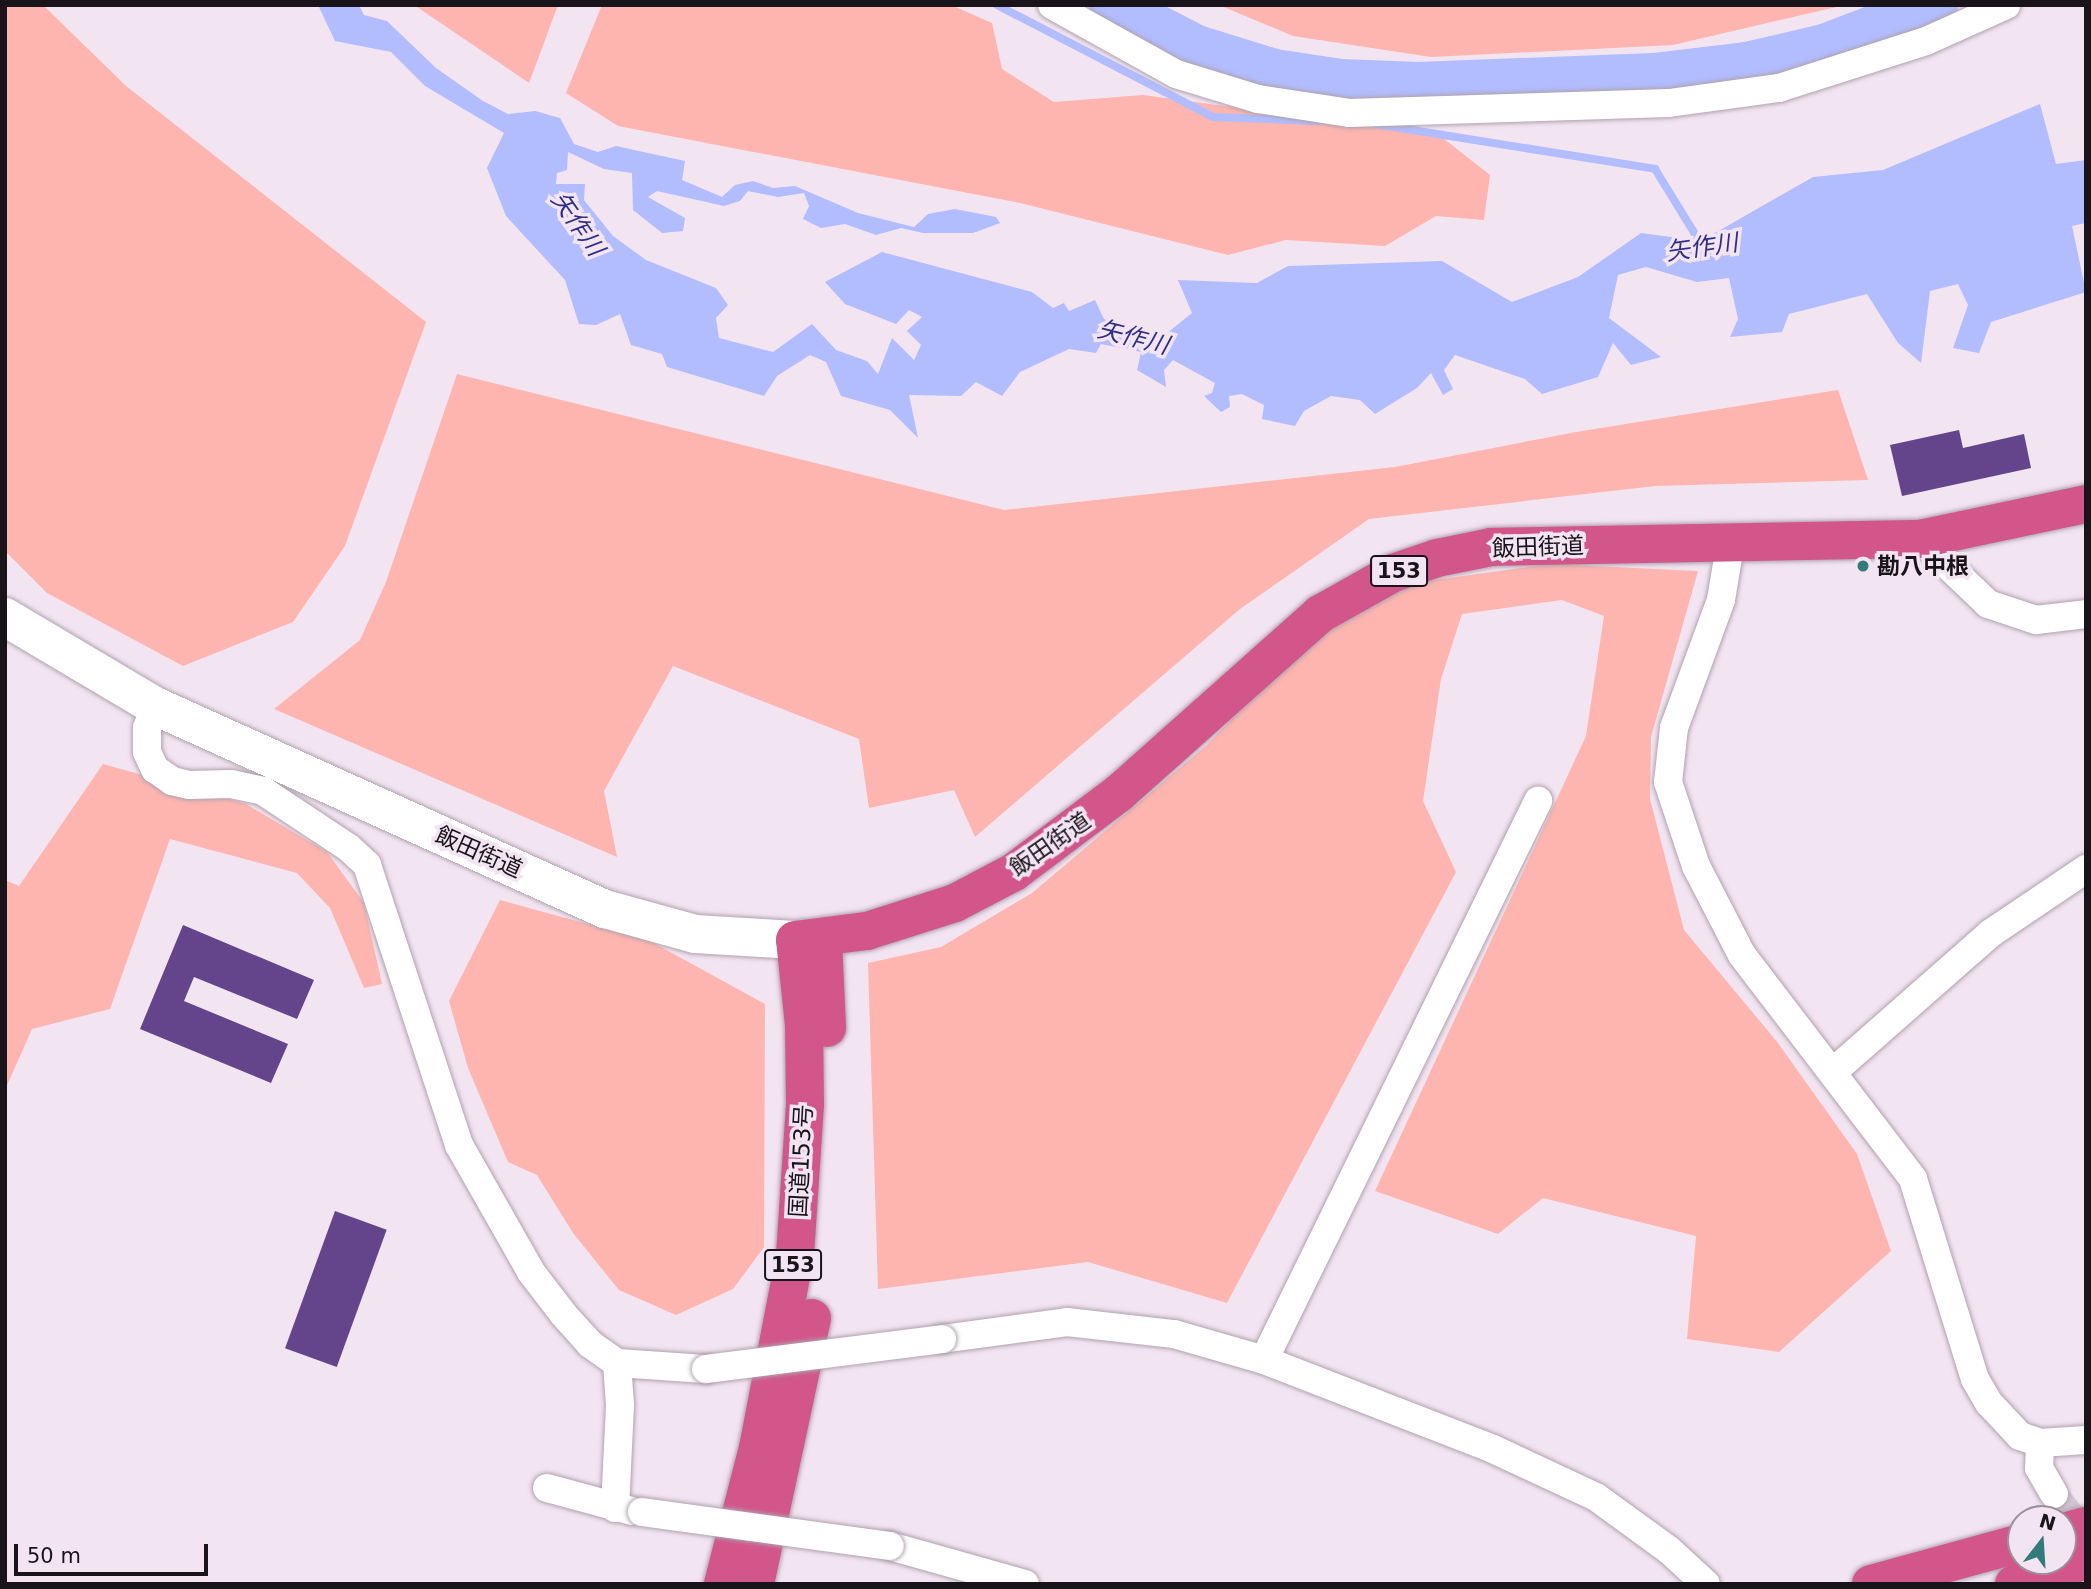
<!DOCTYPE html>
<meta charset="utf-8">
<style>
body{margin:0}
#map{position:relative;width:2091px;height:1589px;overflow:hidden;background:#f3e4f1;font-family:"DejaVu Sans","Noto Sans JP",sans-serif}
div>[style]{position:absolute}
.green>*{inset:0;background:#feb5af}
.water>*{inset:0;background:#b1bdfe}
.stream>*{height:8px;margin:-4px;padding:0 4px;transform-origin:4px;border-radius:4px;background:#b1bdfe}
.river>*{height:47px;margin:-23.5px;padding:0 23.5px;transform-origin:23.5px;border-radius:23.5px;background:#b1bdfe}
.building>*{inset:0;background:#64458b;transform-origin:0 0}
.street-tunnel>*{height:28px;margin-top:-14px;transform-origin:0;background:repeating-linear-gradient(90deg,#d2c5d1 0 28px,transparent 0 42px)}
.roads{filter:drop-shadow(0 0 2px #b0a2ae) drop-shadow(0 0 2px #b0a2ae)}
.street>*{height:28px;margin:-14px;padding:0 14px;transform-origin:14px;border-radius:14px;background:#fff}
.secondary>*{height:38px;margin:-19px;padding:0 19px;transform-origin:19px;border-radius:19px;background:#fff}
.highway>*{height:38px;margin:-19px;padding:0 19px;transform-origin:19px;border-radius:19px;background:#d2568a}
.bridges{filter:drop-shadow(0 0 2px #b0a2ae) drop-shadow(0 0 2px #b0a2ae)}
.street-bridge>*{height:28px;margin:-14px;padding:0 14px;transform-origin:14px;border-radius:14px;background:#fff}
.dots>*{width:19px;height:19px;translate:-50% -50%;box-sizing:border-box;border:4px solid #f3e4f1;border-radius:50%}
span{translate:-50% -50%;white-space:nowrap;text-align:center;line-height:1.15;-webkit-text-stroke:7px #f3e4f1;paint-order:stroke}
.shield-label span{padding:2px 5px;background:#f3e4f1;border:2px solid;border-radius:5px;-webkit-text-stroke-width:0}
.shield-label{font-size:21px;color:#191419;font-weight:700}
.street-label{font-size:23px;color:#191419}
.poi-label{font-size:23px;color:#191419;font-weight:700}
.left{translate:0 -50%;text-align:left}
.water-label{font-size:24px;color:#2c2e88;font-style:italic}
.frame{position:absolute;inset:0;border:7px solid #191419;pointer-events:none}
.north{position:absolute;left:2007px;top:1505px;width:70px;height:70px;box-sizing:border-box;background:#f3e4f1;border:2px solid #9c919b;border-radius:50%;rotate:17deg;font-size:19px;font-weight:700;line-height:28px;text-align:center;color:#191419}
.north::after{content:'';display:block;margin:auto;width:24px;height:32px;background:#317b7a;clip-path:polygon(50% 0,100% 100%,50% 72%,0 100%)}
.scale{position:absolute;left:14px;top:1544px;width:194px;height:32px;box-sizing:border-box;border:4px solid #191419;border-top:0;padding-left:9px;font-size:21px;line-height:24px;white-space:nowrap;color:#191419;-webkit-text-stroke:5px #f3e4f1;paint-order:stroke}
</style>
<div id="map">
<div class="green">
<div style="clip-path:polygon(5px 5px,43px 5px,126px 86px,426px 322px,345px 546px,293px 622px,183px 666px,47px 593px,5px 551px)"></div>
<div style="clip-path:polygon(414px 5px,558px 5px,529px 83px)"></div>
<div style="clip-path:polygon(602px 5px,951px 5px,992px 23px,1002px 69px,1054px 102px,1143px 95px,1439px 135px,1490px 175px,1484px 220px,1436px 216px,1385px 246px,1286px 240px,1228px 255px,1020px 203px,618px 126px,566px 93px)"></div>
<div style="clip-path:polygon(1219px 5px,1845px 5px,1673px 45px,1431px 57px,1293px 36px)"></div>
<div style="clip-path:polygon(457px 374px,1004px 510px,1395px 467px,1576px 432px,1838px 390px,1868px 480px,1655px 486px,1369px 519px,1240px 609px,975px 837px,954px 790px,869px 808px,859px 739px,673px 666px,604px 791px,617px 857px,274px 709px,360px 640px,386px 582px)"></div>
<div style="clip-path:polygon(1549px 564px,1698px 571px,1651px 737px,1650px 799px,1684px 930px,1778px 1043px,1857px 1154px,1891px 1251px,1779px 1352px,1687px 1339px,1696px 1236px,1543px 1198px,1498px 1234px,1375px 1191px,1586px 736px,1604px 616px,1562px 600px,1462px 614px,1441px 679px,1423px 801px,1456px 872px,1227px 1303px,1088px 1262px,878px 1289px,868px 963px,941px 947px,1032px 893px,1207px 745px,1311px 636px,1406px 584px)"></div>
<div style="clip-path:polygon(103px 764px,246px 804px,327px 852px,364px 903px,382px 984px,364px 988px,330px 908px,297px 873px,170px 839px,110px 1009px,32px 1029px,5px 1090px,5px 880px,19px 886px)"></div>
<div style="clip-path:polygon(500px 900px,650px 941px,765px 1004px,764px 1247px,733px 1289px,676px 1315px,619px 1290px,573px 1233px,537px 1175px,508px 1162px,468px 1068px,449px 1001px)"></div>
</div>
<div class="water">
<div style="clip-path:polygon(318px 5px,359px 5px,364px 15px,387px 21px,436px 68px,483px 101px,508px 114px,535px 111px,560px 118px,574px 144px,598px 152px,616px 146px,685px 161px,682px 180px,722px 197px,735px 185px,753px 181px,773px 188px,795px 186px,858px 213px,914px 227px,928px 214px,955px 209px,996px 217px,1000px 223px,973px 233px,923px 233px,901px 228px,876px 235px,845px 224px,821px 228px,803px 219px,809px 206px,804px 193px,778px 197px,748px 191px,740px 201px,724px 206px,657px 191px,648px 197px,685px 218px,683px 231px,662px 233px,633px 210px,632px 173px,604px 169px,568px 152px,567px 170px,557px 173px,556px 184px,585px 184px,584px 200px,613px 236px,646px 260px,716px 288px,728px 305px,716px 318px,719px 338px,773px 352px,812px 324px,836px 350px,867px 361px,878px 374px,892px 338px,914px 360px,921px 345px,907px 331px,922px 317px,909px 310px,896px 324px,845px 304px,825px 282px,882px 252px,1032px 292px,1053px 308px,1064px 303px,1069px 311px,1095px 300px,1104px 319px,1161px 338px,1192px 313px,1178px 280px,1257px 283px,1288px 266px,1442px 261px,1512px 302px,1578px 277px,1641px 233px,1701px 241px,1813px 177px,1883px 170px,2040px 104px,2056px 164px,2086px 160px,2086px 223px,2072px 226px,2086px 292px,1991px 322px,1979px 353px,1953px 348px,1968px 305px,1958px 284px,1930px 291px,1921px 363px,1898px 343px,1867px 294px,1789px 314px,1782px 332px,1730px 337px,1738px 319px,1729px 278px,1697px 282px,1646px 267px,1618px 275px,1609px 318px,1661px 357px,1631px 365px,1613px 343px,1598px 377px,1542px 394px,1525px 379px,1455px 355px,1444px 370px,1453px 389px,1443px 395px,1431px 373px,1417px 388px,1375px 414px,1360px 400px,1331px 396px,1304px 411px,1295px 426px,1262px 419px,1264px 405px,1242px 394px,1229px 396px,1230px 407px,1221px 412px,1204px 396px,1212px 393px,1215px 383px,1173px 360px,1164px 370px,1166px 387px,1137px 370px,1141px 352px,1101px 344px,1096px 353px,1069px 349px,1020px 372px,1002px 396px,976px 382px,961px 396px,909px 395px,918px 438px,890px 410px,841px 396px,826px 362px,810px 355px,777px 376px,764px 396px,667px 367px,662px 354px,631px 345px,620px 314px,596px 325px,579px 324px,565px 280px,506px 216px,487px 168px,504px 133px,425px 86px,391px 52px,335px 41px)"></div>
</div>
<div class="stream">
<div style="left:997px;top:5px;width:243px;rotate:27.4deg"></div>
<div style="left:1213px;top:117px;width:104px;rotate:2.2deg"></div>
<div style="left:1375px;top:124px;width:284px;rotate:9.1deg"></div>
<div style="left:1655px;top:169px;width:92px;rotate:58.4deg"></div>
</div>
<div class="river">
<div style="left:1112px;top:5px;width:94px;rotate:27.1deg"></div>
<div style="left:1196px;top:48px;width:82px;rotate:17.1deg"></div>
<div style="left:1274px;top:72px;width:67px;rotate:8.6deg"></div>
<div style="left:1340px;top:82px;width:78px;rotate:2.2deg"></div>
<div style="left:1418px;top:85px;width:235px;rotate:-2.2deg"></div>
<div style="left:1653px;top:76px;width:95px;rotate:-6.7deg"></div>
<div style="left:1747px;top:65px;width:79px;rotate:-13.2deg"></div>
<div style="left:1824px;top:47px;width:118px;rotate:-20.9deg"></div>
</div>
<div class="building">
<div style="clip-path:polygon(1959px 430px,1963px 448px,2024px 434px,2031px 468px,1902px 496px,1890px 445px)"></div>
<div style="clip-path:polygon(183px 925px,314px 980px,297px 1019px,194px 977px,184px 1001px,288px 1044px,271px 1083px,140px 1029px)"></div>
<div style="left:335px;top:1211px;width:55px;height:146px;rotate:20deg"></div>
</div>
<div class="street-tunnel">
<div style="left:2054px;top:1494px;width:53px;rotate:52.7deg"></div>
</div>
<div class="roads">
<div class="street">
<div style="left:1052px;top:5px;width:142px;rotate:29.1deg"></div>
<div style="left:1176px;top:74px;width:86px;rotate:17deg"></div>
<div style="left:1258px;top:99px;width:92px;rotate:8.7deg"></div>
<div style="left:1349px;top:113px;width:320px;rotate:-1.8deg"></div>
<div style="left:1669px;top:103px;width:111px;rotate:-7.8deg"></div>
<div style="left:1779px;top:88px;width:154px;rotate:-17.7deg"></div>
<div style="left:1926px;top:41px;width:88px;rotate:-24.2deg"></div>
<div style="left:1920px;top:539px;width:94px;rotate:43.7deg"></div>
<div style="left:1988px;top:604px;width:51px;rotate:18.4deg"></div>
<div style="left:2036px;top:620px;width:50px;rotate:-6.8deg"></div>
<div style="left:1730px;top:546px;width:55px;rotate:99.5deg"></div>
<div style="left:1721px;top:600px;width:136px;rotate:110.2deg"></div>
<div style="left:1674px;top:728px;width:54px;rotate:96.3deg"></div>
<div style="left:1668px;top:782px;width:89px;rotate:71.6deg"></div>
<div style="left:1696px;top:866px;width:100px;rotate:62.7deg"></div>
<div style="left:1742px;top:955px;width:282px;rotate:52.6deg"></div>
<div style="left:1913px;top:1179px;width:209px;rotate:72.8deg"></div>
<div style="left:1975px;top:1379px;width:28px;rotate:60deg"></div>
<div style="left:1989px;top:1403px;width:45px;rotate:46.8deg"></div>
<div style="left:2020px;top:1436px;width:21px;rotate:19deg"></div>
<div style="left:2040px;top:1443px;width:46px;rotate:-3.7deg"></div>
<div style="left:155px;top:706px;width:23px;rotate:110deg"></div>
<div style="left:147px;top:728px;width:24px;rotate:90deg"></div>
<div style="left:147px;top:752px;width:19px;rotate:65deg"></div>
<div style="left:155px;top:769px;width:21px;rotate:35deg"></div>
<div style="left:172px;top:781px;width:18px;rotate:13deg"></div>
<div style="left:190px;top:785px;width:41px;rotate:-1.4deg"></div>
<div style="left:231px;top:784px;width:33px;rotate:12deg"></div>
<div style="left:263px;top:791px;width:103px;rotate:33.5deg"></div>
<div style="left:349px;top:848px;width:25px;rotate:43deg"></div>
<div style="left:367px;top:865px;width:295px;rotate:71.8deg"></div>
<div style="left:459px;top:1145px;width:146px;rotate:60.4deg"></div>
<div style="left:531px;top:1272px;width:54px;rotate:52.5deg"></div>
<div style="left:564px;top:1315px;width:39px;rotate:48deg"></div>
<div style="left:590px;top:1344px;width:33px;rotate:35deg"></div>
<div style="left:617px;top:1363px;width:89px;rotate:3.9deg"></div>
<div style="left:1834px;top:1071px;width:209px;rotate:-41.3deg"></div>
<div style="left:1991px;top:933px;width:115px;rotate:-34deg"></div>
<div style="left:942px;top:1339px;width:126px;rotate:-7.7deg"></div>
<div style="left:1067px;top:1322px;width:108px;rotate:6.4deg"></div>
<div style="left:1174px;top:1334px;width:94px;rotate:16.1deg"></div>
<div style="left:1264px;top:1360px;width:246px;rotate:21.2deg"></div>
<div style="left:1493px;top:1449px;width:114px;rotate:25deg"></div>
<div style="left:1596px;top:1497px;width:90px;rotate:36deg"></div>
<div style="left:1669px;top:1550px;width:50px;rotate:42.6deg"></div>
<div style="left:1264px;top:1360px;width:623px;rotate:-63.89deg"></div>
<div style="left:2040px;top:1443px;width:25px;rotate:92deg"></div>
<div style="left:2039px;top:1468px;width:30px;rotate:60deg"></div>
<div style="left:547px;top:1488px;width:88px;rotate:15.1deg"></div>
<div style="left:615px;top:1508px;width:103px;rotate:-87.2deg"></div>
<div style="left:620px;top:1405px;width:42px;rotate:-94.1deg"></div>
<div style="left:890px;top:1546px;width:140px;rotate:15.7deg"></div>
</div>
<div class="secondary">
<div style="left:5px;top:617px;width:174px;rotate:30.7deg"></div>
<div style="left:155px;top:706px;width:494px;rotate:24.3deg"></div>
<div style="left:605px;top:909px;width:93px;rotate:15.5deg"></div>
<div style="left:695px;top:934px;width:100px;rotate:3.4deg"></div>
</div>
<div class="highway">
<div style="left:823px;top:939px;width:89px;rotate:87.4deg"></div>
<div style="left:2063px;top:1532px;width:24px;rotate:-15deg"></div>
<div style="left:723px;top:1584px;width:140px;rotate:-75.6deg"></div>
<div style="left:758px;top:1448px;width:197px;rotate:-79.1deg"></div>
<div style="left:795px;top:1255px;width:151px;rotate:-86.2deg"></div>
<div style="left:805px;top:1104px;width:79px;rotate:-90.7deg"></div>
<div style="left:804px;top:1025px;width:85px;rotate:-96deg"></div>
<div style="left:795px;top:940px;width:73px;rotate:-7.1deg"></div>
<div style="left:867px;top:931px;width:92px;rotate:-17.7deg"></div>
<div style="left:955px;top:903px;width:67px;rotate:-27.7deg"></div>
<div style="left:1014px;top:872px;width:130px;rotate:-36.9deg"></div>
<div style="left:1118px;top:794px;width:271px;rotate:-41.7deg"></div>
<div style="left:1320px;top:614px;width:84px;rotate:-29.3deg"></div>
<div style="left:1393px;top:573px;width:46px;rotate:-18.8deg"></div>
<div style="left:1437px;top:558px;width:55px;rotate:-11.5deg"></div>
<div style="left:1491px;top:547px;width:429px;rotate:-1.1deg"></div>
<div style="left:1920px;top:539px;width:170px;rotate:-11.9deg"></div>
<div style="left:755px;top:1584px;width:272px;rotate:-77.9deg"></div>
<div style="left:1871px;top:1584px;width:156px;rotate:-15.3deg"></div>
<div style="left:2014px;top:1584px;width:76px;rotate:-18.4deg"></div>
</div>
</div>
<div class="bridges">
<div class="street-bridge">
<div style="left:706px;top:1369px;width:238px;rotate:-7.2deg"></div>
<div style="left:642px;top:1512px;width:250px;rotate:7.8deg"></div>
</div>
</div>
<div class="dots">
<div style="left:1863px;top:566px;background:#317b7a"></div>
</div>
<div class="shield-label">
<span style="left:1399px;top:571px">153</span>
<span style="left:793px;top:1265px">153</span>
</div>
<div class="street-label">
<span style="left:1538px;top:547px;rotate:-2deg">飯田街道</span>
<span style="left:1050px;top:844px;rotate:-35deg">飯田街道</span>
<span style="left:479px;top:852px;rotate:24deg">飯田街道</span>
<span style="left:801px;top:1161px;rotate:-87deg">国道153号</span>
</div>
<div class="poi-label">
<span class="left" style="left:1877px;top:566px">勘八中根</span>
</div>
<div class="water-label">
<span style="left:577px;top:224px;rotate:55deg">矢作川</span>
<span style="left:1702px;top:248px;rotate:-8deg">矢作川</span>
<span style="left:1133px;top:338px;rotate:14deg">矢作川</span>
</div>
<div class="frame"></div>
<div class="north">N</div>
<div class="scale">50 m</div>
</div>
